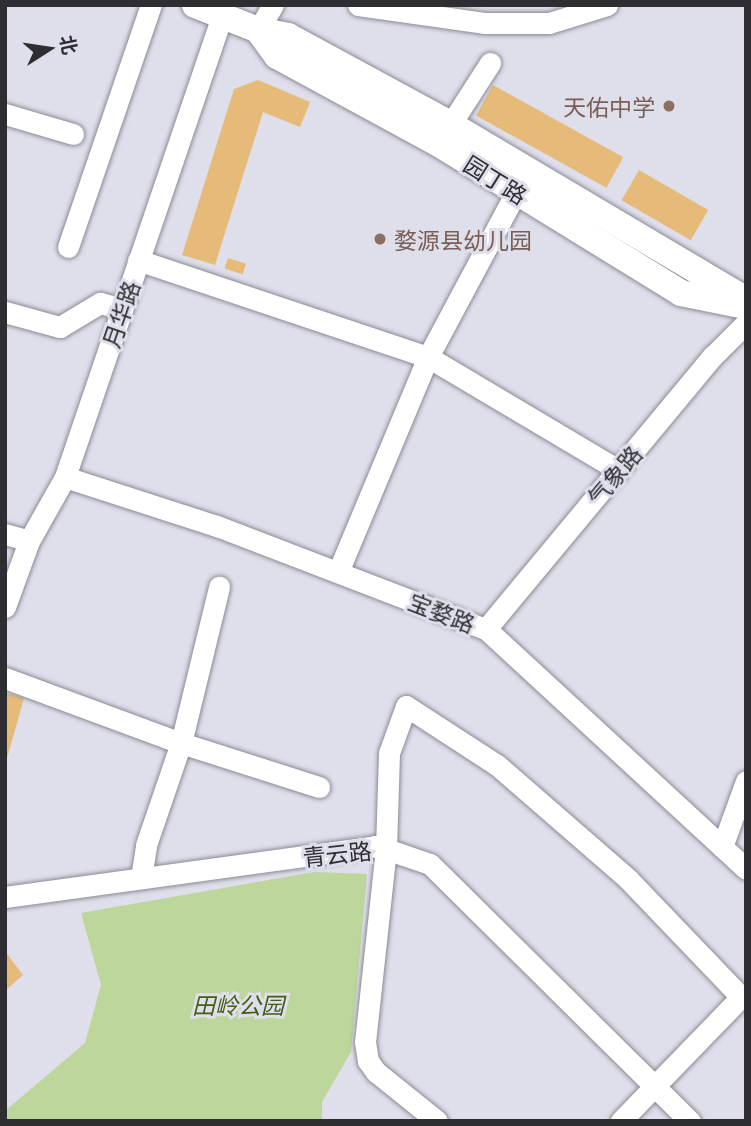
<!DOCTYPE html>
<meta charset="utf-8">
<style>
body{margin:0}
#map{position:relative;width:751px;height:1126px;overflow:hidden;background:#dedfea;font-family:Georgia,"Noto Sans SC",serif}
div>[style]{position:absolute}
.green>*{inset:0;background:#bcd69c}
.building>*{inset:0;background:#e6bb79;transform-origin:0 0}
.roads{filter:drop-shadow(0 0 2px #8a8b95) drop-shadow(0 0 2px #8a8b95)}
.minor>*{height:21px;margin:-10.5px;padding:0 10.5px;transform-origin:10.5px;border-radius:10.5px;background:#fff}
.major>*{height:26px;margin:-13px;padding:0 13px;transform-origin:13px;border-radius:13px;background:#fff}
.dots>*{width:19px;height:19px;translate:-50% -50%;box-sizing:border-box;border:4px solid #dedfea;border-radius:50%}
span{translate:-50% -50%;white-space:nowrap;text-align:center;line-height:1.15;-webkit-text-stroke:6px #dedfea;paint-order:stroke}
.education-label{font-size:23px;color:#785e54}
.right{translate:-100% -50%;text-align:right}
.left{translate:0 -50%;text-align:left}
.street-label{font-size:23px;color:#2e2e32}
.park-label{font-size:23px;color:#435d14;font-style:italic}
.frame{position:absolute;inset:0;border:7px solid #2e2e32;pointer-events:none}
.north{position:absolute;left:14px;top:14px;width:70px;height:70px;-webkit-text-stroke:5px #dedfea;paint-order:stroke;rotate:78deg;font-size:19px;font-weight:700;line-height:28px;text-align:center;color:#2e2e32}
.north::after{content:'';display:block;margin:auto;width:24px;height:32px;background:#2e2e32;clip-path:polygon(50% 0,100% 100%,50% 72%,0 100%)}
</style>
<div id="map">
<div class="green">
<div style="clip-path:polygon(314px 872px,367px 874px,351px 1052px,322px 1102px,322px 1121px,5px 1121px,5px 1111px,85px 1043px,101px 985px,81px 913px)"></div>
</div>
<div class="building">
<div style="clip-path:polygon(258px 80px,310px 102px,300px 127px,263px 112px,215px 265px,182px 255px,234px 89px)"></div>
<div style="left:493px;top:85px;width:149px;height:35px;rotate:29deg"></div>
<div style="left:639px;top:170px;width:80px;height:35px;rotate:30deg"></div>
<div style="left:228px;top:258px;width:19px;height:11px;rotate:18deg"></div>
<div style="clip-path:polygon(5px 693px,24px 698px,6px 762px,5px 762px)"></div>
<div style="clip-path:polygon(5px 951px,23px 975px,5px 991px)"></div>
</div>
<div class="roads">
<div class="minor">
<div style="left:358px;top:5px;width:127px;rotate:8.1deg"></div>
<div style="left:484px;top:23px;width:65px"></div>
<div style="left:549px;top:23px;width:61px;rotate:-17.2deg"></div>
<div style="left:258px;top:30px;width:29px;rotate:-59deg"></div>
<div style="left:5px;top:114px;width:71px;rotate:16.4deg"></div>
<div style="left:443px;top:136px;width:87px;rotate:-57.2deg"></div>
<div style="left:68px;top:247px;width:256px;rotate:-71.1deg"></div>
<div style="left:138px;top:260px;width:306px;rotate:18.5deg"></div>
<div style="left:428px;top:357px;width:221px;rotate:30.7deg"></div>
<div style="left:5px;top:312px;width:57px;rotate:15.3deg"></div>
<div style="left:60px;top:327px;width:47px;rotate:-31deg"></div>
<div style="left:100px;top:303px;width:23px;rotate:15deg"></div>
<div style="left:65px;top:477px;width:160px;rotate:17.9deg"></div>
<div style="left:217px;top:526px;width:288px;rotate:21deg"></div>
<div style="left:486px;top:629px;width:354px;rotate:42.7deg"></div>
<div style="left:5px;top:534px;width:25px;rotate:16deg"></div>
<div style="left:338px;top:572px;width:233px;rotate:-67.3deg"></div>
<div style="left:428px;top:357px;width:187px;rotate:-61.9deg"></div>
<div style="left:5px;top:607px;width:70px;rotate:-70deg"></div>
<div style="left:29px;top:541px;width:73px;rotate:-60.6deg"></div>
<div style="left:65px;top:477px;width:487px;rotate:-71.2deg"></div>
<div style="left:486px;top:629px;width:355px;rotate:-50.3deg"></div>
<div style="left:713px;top:356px;width:47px;rotate:-45deg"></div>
<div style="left:5px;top:678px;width:188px;rotate:20.3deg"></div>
<div style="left:181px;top:743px;width:145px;rotate:17.7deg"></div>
<div style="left:722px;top:847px;width:70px;rotate:-70deg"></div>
<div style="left:141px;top:878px;width:33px;rotate:-81deg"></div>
<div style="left:146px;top:845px;width:108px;rotate:-71.1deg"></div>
<div style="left:181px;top:743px;width:161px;rotate:-76.3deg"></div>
<div style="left:5px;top:897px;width:373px;rotate:-7.8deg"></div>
<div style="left:375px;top:846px;width:11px;rotate:15deg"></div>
<div style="left:386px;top:849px;width:46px;rotate:18.8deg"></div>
<div style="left:430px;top:864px;width:366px;rotate:44.7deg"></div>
<div style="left:437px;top:1121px;width:78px;rotate:-141.2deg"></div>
<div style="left:376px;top:1072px;width:14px;rotate:-126deg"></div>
<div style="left:368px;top:1061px;width:19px;rotate:-99deg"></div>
<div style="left:365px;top:1042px;width:194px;rotate:-83.8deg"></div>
<div style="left:386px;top:849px;width:96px;rotate:-88.2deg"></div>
<div style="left:389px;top:753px;width:50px;rotate:-70.1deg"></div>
<div style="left:406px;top:706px;width:108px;rotate:33deg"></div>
<div style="left:497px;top:765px;width:174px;rotate:41deg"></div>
<div style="left:628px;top:879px;width:163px;rotate:46.2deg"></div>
<div style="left:741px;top:997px;width:173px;rotate:134.1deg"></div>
</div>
<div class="major">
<div style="left:195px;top:5px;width:68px;rotate:21.6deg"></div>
<div style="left:258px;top:30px;width:31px;rotate:11deg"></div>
<div style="left:288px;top:36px;width:184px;rotate:28.5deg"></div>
<div style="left:450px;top:124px;width:344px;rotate:30.7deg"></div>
<div style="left:258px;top:30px;width:32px;rotate:54deg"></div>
<div style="left:277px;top:56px;width:184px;rotate:28.5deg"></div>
<div style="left:439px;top:144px;width:284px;rotate:31.6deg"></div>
<div style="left:681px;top:293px;width:65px;rotate:11.5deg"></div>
</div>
</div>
<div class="dots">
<div style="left:669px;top:106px;background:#8d6e63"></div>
<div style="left:380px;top:239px;background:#8d6e63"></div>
</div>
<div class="education-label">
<span class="right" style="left:655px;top:106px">天佑中学</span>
<span class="left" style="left:394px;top:239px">婺源县幼儿园</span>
</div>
<div class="street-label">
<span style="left:496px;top:179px;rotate:32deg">园丁路</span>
<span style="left:120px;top:314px;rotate:-71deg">月华路</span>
<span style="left:614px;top:475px;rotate:-50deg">气象路</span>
<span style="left:442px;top:612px;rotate:21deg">宝婺路</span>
<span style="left:337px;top:853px;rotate:-6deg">青云路</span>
</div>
<div class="park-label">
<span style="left:238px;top:1004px">田岭公园</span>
</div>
<div class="frame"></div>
<div class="north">北</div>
</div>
